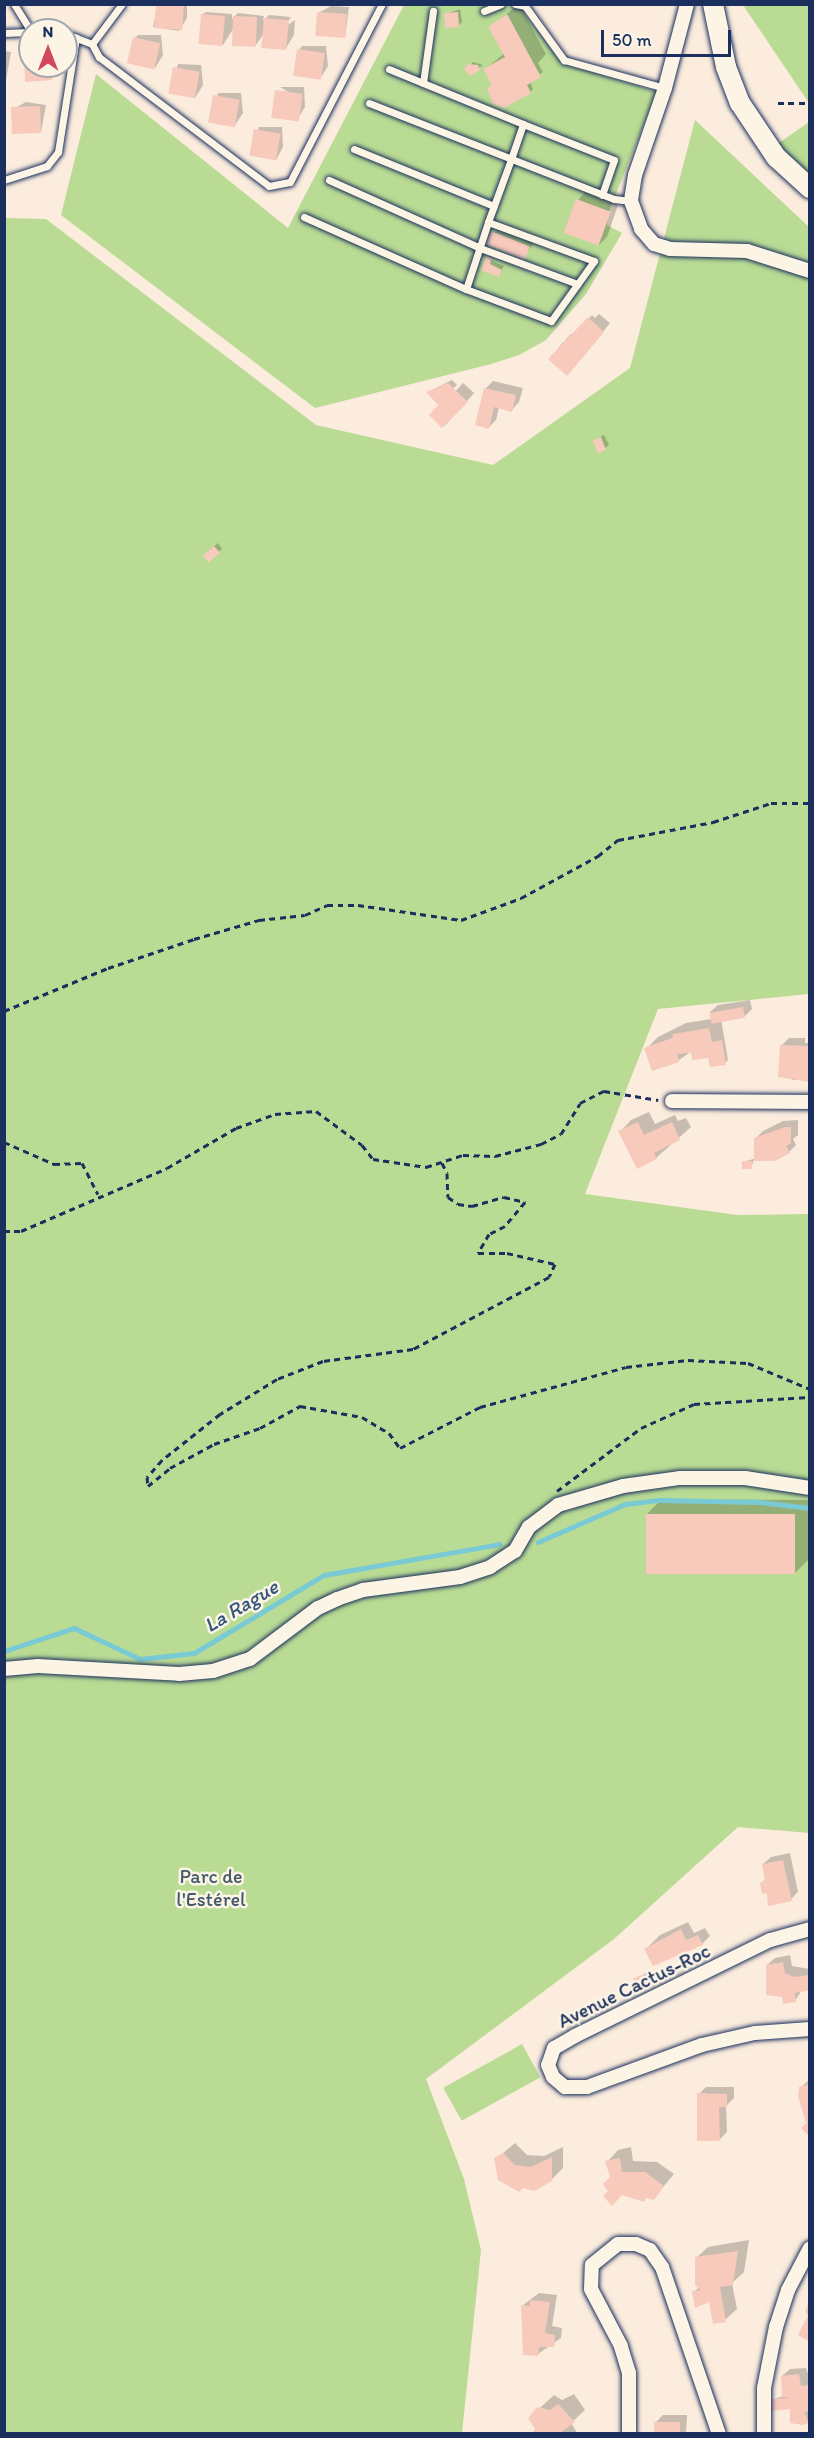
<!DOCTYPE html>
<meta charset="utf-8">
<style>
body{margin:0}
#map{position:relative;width:814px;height:2438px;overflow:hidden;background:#fbecdd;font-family:Itim,sans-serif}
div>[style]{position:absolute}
.green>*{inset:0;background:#b9db94;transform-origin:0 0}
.shadow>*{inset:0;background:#0003;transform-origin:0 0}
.stream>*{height:5px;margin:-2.5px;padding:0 2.5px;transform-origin:2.5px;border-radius:2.5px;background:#7acad6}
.building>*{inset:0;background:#f7cabb;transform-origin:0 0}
.path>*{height:3px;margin-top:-1.5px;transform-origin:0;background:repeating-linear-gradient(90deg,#1b2f5e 0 6px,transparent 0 10.5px)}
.roads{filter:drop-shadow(0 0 2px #1b2f5e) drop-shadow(0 0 2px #1b2f5e)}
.lane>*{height:7px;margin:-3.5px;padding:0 3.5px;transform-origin:3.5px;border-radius:3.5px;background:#fcf5e5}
.street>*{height:14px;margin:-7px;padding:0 7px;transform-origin:7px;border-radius:7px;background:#fcf5e5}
.secondary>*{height:20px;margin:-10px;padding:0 10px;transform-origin:10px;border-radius:10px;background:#fcf5e5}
span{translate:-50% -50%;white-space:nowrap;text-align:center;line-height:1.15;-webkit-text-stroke:5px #fcf5e5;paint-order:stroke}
.park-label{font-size:20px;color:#425a6c}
.street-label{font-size:20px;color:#1b2f5e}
.water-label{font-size:21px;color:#33567c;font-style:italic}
.frame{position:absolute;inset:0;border:6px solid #1b2f5e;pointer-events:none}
.north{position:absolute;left:18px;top:18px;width:60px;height:60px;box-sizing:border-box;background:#fcf5e5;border:2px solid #a2a6af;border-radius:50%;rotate:0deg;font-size:16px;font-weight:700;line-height:24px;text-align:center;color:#1b2f5e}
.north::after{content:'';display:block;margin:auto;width:21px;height:27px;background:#d1495b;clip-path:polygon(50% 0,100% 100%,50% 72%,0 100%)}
.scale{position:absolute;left:601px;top:30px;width:130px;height:27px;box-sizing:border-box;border:3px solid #1b2f5e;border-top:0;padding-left:8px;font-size:18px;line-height:21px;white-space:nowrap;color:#1b2f5e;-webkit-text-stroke:4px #fcf5e5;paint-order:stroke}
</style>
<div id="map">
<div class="green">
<div style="clip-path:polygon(404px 5px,518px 5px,561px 62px,657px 92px,609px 211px,607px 225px,622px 233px,586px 294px,546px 340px,519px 355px,491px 364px,315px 408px,61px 215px,96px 74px,288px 228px)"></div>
<div style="clip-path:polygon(743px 5px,809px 5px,809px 103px)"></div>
<div style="clip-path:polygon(695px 120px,809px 227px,809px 994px,658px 1009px,585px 1194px,737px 1215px,809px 1214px,809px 1833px,738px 1827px,614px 1939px,426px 2079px,464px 2179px,481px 2250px,462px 2433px,5px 2434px,5px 218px,46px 219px,316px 425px,493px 465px,630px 368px)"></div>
<div style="clip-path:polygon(809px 122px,809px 176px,776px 145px)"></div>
<div style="left:522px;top:2044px;width:38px;height:90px;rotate:61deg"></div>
</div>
<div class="shadow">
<div style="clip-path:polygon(158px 4px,187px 4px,187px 18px,179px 31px,153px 27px)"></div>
<div style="clip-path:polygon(519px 4px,546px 54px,538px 63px,543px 72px,530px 82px,533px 89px,530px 92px,493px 84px,485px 69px,505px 53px,490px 27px)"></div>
<div style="clip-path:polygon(331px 6px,349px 7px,345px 37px,318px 13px)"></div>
<div style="clip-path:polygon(460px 9px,462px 22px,458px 26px,446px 14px)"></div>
<div style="clip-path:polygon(206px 12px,232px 14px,232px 19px,238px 13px,264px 16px,263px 21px,269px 15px,291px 17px,282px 29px,295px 20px,294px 35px,286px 48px,265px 32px,255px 46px,233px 29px,223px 45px,202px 15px)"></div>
<div style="clip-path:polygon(138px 35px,161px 35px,163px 55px,155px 68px,135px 38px)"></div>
<div style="clip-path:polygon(302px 46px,326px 46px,328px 66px,320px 79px,299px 50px)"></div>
<div style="clip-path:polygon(4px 51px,11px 52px,6px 80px,4px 80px)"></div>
<div style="clip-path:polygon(28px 51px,30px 66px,55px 66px,52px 78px,27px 80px,25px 54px)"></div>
<div style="clip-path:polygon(473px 62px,483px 65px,470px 74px,466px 69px)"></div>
<div style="clip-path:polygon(178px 64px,201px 65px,203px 85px,195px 98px,170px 93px)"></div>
<div style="clip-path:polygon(280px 87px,304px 87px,305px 107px,297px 120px,272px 116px,277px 91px,288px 92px)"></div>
<div style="clip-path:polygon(218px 93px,241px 93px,243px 113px,235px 125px,210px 121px)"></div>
<div style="clip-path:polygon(26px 102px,46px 105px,41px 132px,13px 109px)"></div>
<div style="clip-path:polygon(259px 127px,282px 127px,283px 147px,276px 160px,251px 155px)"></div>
<div style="clip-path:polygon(585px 192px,618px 205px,607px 237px,599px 245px,578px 200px)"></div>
<div style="clip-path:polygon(500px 224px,536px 240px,524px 257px,488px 243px)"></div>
<div style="clip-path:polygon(491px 253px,492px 261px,504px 266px,499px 275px,483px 269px)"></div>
<div style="clip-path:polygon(599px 314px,610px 323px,582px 358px,550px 359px,563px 342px,569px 343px,565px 340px,571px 334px,574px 336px,592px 315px,595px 318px)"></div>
<div style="clip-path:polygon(452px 380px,457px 385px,438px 403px,428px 392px)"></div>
<div style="clip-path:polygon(493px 381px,523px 388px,519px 402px,512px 410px,499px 407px,496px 420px,489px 427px,477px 424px,486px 388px)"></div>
<div style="left:463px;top:383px;width:15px;height:45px;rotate:42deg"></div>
<div style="clip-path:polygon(604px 435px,609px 445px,605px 448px,595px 440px)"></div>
<div style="clip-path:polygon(218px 543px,222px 549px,208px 561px,207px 552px)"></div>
<div style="clip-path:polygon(750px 1000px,752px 1009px,745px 1016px,721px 1019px,728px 1060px,725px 1063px,712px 1055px,692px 1051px,679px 1060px,646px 1049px,658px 1037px,686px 1023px,711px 1019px,710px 1012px,718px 1005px)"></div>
<div style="clip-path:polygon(789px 1038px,805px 1038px,805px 1043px,810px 1043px,810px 1079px,792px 1080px,781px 1046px)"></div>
<div style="clip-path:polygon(649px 1112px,655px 1124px,675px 1115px,678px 1121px,686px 1118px,691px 1127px,656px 1158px,620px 1132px,631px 1120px)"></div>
<div style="clip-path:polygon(798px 1120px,798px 1135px,793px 1139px,796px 1145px,789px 1152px,754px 1159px,751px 1168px,744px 1162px,756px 1158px,756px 1138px,763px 1131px,783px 1121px)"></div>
<div style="clip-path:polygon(662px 1499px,809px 1500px,809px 1559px,794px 1574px,647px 1514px)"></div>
<div style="clip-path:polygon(790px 1853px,798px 1892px,791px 1899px,769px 1892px,761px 1883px,766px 1879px,763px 1864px,771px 1857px)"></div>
<div style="clip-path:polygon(688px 1922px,694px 1933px,705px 1928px,710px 1936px,702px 1944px,646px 1949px,660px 1935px)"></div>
<div style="clip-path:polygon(790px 1955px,792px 1966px,810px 1969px,810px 1989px,802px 1990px,795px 2001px,767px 1965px,775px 1958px)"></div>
<div style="clip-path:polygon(648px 1972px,651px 1980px,647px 1983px,635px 1979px)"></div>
<div style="clip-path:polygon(810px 2079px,810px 2134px,800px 2088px)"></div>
<div style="clip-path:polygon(706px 2087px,734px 2087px,734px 2098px,726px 2106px,727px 2132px,720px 2139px,699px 2094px)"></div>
<div style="clip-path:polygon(515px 2143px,527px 2155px,544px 2156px,563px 2147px,563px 2168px,551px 2180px,496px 2159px)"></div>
<div style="clip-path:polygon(631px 2147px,633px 2161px,657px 2162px,674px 2174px,654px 2198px,610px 2191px,611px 2177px,607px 2162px,618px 2150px)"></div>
<div style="clip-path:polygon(749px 2240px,744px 2272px,732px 2283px,737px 2309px,725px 2320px,710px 2300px,694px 2292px,699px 2287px,696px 2258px,708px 2247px)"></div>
<div style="clip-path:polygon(539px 2293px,557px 2295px,552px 2326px,562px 2328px,561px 2338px,538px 2354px,522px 2306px)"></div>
<div style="clip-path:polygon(806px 2368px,810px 2379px,808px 2422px,791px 2408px,772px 2400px,783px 2396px,782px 2376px,790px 2369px)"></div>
<div style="clip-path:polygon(574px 2394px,585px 2410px,571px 2423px,578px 2434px,531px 2434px,537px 2428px,529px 2418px,554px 2395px,562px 2400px)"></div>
<div style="clip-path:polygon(663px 2415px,687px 2415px,686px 2434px,656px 2434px,656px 2422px)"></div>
</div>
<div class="stream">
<div style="left:538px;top:1542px;width:95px;rotate:-23.6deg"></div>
<div style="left:625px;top:1504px;width:35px;rotate:-7deg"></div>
<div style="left:660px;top:1500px;width:99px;rotate:1.2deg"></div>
<div style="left:759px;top:1502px;width:51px;rotate:6.7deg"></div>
<div style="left:4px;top:1651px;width:74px;rotate:-18.2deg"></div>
<div style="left:74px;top:1628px;width:73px;rotate:25.2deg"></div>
<div style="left:140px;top:1659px;width:54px;rotate:-6.3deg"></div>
<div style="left:194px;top:1653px;width:152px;rotate:-31deg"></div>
<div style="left:324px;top:1575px;width:178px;rotate:-10deg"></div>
</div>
<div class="building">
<div style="left:156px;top:4px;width:28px;height:24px;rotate:4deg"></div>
<div style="left:317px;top:12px;width:30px;height:24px;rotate:4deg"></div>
<div style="left:458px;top:12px;width:15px;height:14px;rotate:86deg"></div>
<div style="left:201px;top:14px;width:24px;height:30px;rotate:5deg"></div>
<div style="clip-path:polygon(507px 14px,541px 77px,527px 85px,531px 93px,504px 108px,493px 104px,487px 88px,492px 85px,483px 69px,505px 57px,488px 27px)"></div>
<div style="left:233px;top:16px;width:24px;height:30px;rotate:2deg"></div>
<div style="left:264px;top:18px;width:25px;height:30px;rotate:5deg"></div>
<div style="left:133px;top:37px;width:28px;height:27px;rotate:13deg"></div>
<div style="left:297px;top:49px;width:28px;height:27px;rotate:8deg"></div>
<div style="clip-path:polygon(24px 53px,30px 54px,30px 66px,53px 67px,52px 80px,25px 82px)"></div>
<div style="clip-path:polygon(468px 64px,478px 65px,480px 70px,470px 76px,464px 69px)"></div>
<div style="left:173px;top:67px;width:27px;height:27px;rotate:10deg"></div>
<div style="left:275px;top:90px;width:28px;height:28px;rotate:8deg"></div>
<div style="left:213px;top:95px;width:27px;height:28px;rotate:10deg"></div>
<div style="left:40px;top:106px;width:27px;height:29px;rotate:88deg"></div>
<div style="left:254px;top:129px;width:27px;height:27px;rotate:10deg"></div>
<div style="left:576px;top:199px;width:37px;height:36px;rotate:20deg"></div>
<div style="left:491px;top:231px;width:42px;height:14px;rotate:22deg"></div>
<div style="clip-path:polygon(487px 256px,492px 258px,490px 264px,502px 270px,499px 277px,481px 270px)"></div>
<div style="clip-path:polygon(588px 317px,604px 332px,567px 376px,548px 359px)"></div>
<div style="clip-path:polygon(448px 383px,468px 402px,442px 428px,429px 415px,438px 405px,426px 392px)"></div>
<div style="clip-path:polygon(484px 388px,516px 395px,512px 412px,494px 407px,489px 429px,475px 425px)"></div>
<div style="left:601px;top:437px;width:14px;height:9px;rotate:69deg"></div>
<div style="left:214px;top:546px;width:9px;height:15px;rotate:49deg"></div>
<div style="left:743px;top:1007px;width:11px;height:34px;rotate:80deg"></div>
<div style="clip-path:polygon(709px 1028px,712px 1042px,722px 1040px,726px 1065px,710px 1067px,708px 1058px,692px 1060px,691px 1053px,677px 1054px,679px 1062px,652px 1071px,644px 1048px,672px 1038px,673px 1034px)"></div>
<div style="clip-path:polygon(780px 1045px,810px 1046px,810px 1082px,778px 1077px)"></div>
<div style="clip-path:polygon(638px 1122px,644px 1135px,672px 1122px,680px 1140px,654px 1153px,657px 1159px,637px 1169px,618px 1131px)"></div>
<div style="clip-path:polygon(785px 1127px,791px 1127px,791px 1143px,786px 1146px,790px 1153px,775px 1161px,754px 1161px,754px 1138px)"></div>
<div style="left:742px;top:1161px;width:10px;height:8px"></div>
<div style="left:646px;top:1514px;width:149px;height:60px"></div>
<div style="clip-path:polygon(783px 1860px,792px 1901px,768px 1906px,767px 1893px,762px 1894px,760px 1883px,765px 1881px,762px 1864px)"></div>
<div style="clip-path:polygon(681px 1929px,686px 1940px,698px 1935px,703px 1945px,653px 1966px,644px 1949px)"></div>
<div style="clip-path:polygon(783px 1962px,785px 1973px,794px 1977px,810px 1975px,810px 1990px,795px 1993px,796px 2002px,783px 2004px,782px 1997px,766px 1995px,766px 1965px)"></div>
<div style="left:644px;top:1974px;width:11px;height:12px;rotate:68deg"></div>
<div style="clip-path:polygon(810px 2084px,810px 2137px,801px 2128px,806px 2123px,798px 2096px,799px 2087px)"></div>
<div style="clip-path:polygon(697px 2093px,727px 2094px,727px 2107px,719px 2107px,720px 2141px,697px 2141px)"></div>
<div style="clip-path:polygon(503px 2153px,515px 2165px,531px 2167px,552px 2157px,552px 2181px,534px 2191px,523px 2188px,519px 2192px,498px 2180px,494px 2158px)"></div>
<div style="clip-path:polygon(620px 2158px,622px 2172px,645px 2172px,664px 2186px,654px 2200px,646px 2198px,644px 2202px,622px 2195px,612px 2206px,603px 2196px,608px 2191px,603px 2184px,610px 2177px,605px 2161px)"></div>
<div style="clip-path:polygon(738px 2251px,733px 2285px,720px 2287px,726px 2322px,713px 2324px,709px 2302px,695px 2308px,692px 2291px,700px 2290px,695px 2285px,695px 2257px)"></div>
<div style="clip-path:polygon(810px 2298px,810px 2342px,798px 2335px,808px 2315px,805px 2312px)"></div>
<div style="clip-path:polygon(530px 2300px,550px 2302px,545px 2333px,555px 2335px,554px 2347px,539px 2347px,538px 2356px,523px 2355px,521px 2305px,530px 2306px)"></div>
<div style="clip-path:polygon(799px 2374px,801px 2386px,810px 2385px,810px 2411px,804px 2412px,809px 2423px,803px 2425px,790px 2423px,790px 2409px,770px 2411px,770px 2399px,790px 2398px,782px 2397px,781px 2376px)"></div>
<div style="clip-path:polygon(558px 2404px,575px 2422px,560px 2433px,532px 2433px,536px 2430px,528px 2418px,537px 2407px,550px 2410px)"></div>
<div style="left:654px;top:2422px;width:26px;height:11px"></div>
</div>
<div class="path">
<div style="left:778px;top:103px;width:32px"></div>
<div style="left:4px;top:1011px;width:113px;rotate:-22.5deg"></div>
<div style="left:108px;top:968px;width:91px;rotate:-18.6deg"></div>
<div style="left:194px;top:939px;width:68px;rotate:-16.3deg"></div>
<div style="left:259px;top:920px;width:46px;rotate:-6.2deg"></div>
<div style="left:305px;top:915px;width:24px;rotate:-24deg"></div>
<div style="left:327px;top:905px;width:31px"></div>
<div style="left:358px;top:905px;width:104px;rotate:8.3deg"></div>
<div style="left:461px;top:920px;width:64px;rotate:-20.1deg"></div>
<div style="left:521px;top:898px;width:88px;rotate:-28.6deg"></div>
<div style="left:598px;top:856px;width:26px;rotate:-39deg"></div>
<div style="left:618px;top:840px;width:97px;rotate:-10.7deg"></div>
<div style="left:713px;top:822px;width:61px;rotate:-18.1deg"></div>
<div style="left:771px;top:803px;width:39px"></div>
<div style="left:4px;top:1142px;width:55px;rotate:23.7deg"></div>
<div style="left:54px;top:1164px;width:28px;rotate:-2deg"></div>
<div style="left:82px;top:1163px;width:35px;rotate:63deg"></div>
<div style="left:442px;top:1163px;width:11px;rotate:63deg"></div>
<div style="left:447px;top:1173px;width:24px;rotate:88deg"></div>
<div style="left:448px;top:1197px;width:12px;rotate:35deg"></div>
<div style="left:458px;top:1204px;width:14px;rotate:8deg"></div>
<div style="left:472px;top:1206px;width:33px;rotate:-16deg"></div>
<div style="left:504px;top:1197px;width:22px;rotate:13deg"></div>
<div style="left:525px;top:1202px;width:31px;rotate:130deg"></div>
<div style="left:505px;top:1226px;width:18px;rotate:153deg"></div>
<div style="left:489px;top:1234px;width:22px;rotate:120deg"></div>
<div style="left:478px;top:1253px;width:29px"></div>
<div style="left:507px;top:1253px;width:49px;rotate:12.9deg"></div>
<div style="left:555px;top:1264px;width:14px;rotate:115deg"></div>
<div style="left:549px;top:1277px;width:154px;rotate:152.1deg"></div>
<div style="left:413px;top:1349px;width:91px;rotate:172.4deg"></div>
<div style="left:323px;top:1361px;width:49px;rotate:158.6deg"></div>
<div style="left:277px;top:1379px;width:67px;rotate:148.4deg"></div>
<div style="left:220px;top:1414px;width:74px;rotate:141.6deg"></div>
<div style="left:162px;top:1460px;width:23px;rotate:131deg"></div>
<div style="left:147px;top:1477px;width:9px;rotate:84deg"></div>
<div style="left:148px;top:1486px;width:28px;rotate:-39deg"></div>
<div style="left:170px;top:1468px;width:50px;rotate:-28.6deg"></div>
<div style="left:214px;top:1444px;width:49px;rotate:-19.2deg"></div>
<div style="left:260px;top:1428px;width:46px;rotate:-28.8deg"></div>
<div style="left:300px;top:1406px;width:63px;rotate:10.1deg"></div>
<div style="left:362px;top:1417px;width:31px;rotate:31deg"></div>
<div style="left:389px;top:1433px;width:19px;rotate:54deg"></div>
<div style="left:400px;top:1448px;width:90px;rotate:-27.1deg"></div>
<div style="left:480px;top:1407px;width:151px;rotate:-15.3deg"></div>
<div style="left:626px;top:1367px;width:62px;rotate:-6.4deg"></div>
<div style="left:688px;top:1360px;width:60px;rotate:2.9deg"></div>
<div style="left:748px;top:1363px;width:67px;rotate:22.8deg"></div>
<div style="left:4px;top:1231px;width:17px"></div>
<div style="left:21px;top:1231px;width:159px;rotate:-23.3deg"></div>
<div style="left:167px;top:1168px;width:80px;rotate:-30.1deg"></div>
<div style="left:236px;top:1128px;width:41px;rotate:-19.7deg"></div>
<div style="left:275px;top:1114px;width:41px;rotate:-4.2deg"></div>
<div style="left:316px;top:1111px;width:57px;rotate:36.5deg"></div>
<div style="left:362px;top:1145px;width:18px;rotate:52deg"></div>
<div style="left:373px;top:1159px;width:54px;rotate:8.6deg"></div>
<div style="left:426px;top:1167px;width:39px;rotate:-18deg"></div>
<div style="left:463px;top:1155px;width:32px;rotate:2deg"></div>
<div style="left:495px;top:1156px;width:48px;rotate:-14.6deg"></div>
<div style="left:541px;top:1144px;width:22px;rotate:-27deg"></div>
<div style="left:561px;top:1134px;width:36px;rotate:-58deg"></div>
<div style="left:580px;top:1103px;width:27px;rotate:-27deg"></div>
<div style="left:604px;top:1091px;width:55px;rotate:9.5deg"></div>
<div style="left:557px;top:1491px;width:105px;rotate:-36.9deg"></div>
<div style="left:641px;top:1428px;width:58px;rotate:-24.4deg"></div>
<div style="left:694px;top:1404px;width:116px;rotate:-3.5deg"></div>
</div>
<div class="roads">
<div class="lane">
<div style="left:14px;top:4px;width:31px;rotate:58deg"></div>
<div style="left:515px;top:4px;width:10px;rotate:11deg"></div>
<div style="left:525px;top:6px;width:67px;rotate:54.2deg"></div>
<div style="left:564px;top:60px;width:105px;rotate:15.5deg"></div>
<div style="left:484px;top:11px;width:18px;rotate:-22deg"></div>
<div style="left:4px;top:33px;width:26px;rotate:-2deg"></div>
<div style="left:66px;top:34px;width:28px;rotate:21deg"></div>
<div style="left:92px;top:44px;width:15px;rotate:62deg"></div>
<div style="left:99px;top:57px;width:213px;rotate:37.2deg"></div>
<div style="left:269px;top:186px;width:21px;rotate:-11deg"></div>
<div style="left:290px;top:182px;width:200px;rotate:-62.7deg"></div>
<div style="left:92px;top:44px;width:50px;rotate:-53.1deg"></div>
<div style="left:389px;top:69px;width:145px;rotate:22.3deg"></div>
<div style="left:423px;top:83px;width:73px;rotate:-82.1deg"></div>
<div style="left:369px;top:103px;width:263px;rotate:21.4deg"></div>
<div style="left:614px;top:199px;width:17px;rotate:7deg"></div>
<div style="left:354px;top:149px;width:151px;rotate:22.2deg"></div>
<div style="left:4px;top:180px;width:45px;rotate:-18deg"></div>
<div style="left:47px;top:166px;width:18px;rotate:-52deg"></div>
<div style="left:58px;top:152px;width:116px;rotate:-81.1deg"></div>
<div style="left:329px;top:180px;width:166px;rotate:24.2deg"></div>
<div style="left:480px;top:248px;width:104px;rotate:20.2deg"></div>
<div style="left:304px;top:217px;width:177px;rotate:24deg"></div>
<div style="left:488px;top:222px;width:113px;rotate:20.2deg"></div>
<div style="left:594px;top:261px;width:74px;rotate:125.6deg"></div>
<div style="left:551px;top:321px;width:91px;rotate:-159.4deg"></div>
<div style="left:466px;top:289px;width:71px;rotate:-71.8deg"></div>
<div style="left:488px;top:222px;width:67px;rotate:-69.9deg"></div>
<div style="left:511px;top:159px;width:37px;rotate:-71deg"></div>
<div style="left:523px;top:124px;width:98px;rotate:21.6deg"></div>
<div style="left:614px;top:160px;width:37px;rotate:109deg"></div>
</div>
<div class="street">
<div style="left:687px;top:4px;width:87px;rotate:104.7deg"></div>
<div style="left:665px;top:88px;width:92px;rotate:109deg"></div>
<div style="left:635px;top:175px;width:26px;rotate:99deg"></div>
<div style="left:631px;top:201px;width:30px;rotate:70deg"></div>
<div style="left:641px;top:229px;width:20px;rotate:49deg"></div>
<div style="left:654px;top:244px;width:17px;rotate:17deg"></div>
<div style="left:670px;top:249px;width:77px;rotate:1.5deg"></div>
<div style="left:747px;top:251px;width:66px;rotate:17.6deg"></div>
<div style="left:672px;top:1101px;width:138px;rotate:0.4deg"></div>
<div style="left:4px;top:1669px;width:34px;rotate:-5deg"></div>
<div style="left:38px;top:1666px;width:141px;rotate:3.2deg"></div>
<div style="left:179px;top:1674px;width:34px;rotate:-5deg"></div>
<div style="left:213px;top:1671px;width:39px;rotate:-18deg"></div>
<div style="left:250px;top:1659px;width:85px;rotate:-36.9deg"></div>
<div style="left:318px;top:1608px;width:21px;rotate:-25deg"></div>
<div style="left:337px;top:1599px;width:28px;rotate:-19deg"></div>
<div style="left:363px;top:1590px;width:98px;rotate:-7.6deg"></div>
<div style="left:460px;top:1577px;width:32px;rotate:-18deg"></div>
<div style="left:490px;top:1567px;width:30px;rotate:-33deg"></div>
<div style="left:515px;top:1551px;width:28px;rotate:-60deg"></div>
<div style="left:529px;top:1527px;width:36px;rotate:-37deg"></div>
<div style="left:558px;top:1505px;width:68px;rotate:-16.3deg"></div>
<div style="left:623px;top:1486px;width:58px;rotate:-8deg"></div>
<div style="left:680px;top:1478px;width:65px"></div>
<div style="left:745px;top:1478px;width:66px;rotate:8.7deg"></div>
<div style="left:810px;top:1929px;width:41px;rotate:164.6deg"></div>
<div style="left:770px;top:1940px;width:217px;rotate:153.8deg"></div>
<div style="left:575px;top:2036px;width:24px;rotate:150deg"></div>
<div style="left:554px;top:2048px;width:18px;rotate:109deg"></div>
<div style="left:548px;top:2065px;width:13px;rotate:67deg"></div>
<div style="left:553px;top:2077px;width:16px;rotate:40deg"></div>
<div style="left:565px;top:2087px;width:22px"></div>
<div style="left:587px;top:2087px;width:122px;rotate:-20.1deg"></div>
<div style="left:702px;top:2045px;width:54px;rotate:-12.8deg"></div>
<div style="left:755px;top:2033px;width:55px;rotate:-4.2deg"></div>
<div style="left:629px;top:2434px;width:61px;rotate:-90deg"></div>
<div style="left:629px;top:2373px;width:28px;rotate:-107deg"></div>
<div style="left:621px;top:2346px;width:64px;rotate:-117.8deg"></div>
<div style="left:591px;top:2289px;width:24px;rotate:-88deg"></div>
<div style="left:592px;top:2265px;width:33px;rotate:-39deg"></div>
<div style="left:618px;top:2244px;width:18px"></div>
<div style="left:636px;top:2244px;width:15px;rotate:23deg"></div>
<div style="left:650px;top:2250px;width:21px;rotate:55deg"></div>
<div style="left:662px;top:2267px;width:176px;rotate:71.2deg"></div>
<div style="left:764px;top:2434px;width:46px;rotate:-90deg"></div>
<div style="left:764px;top:2388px;width:62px;rotate:-78.9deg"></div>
<div style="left:776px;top:2327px;width:39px;rotate:-72deg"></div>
<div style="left:788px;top:2290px;width:47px;rotate:-62.4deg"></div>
</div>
<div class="secondary">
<div style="left:713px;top:4px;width:64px;rotate:78.3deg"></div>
<div style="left:726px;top:67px;width:39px;rotate:69deg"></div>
<div style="left:740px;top:103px;width:65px;rotate:56.3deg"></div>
<div style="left:776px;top:157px;width:46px;rotate:42.4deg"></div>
</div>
</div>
<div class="park-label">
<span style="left:211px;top:1888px">Parc de<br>l'Estérel</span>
</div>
<div class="street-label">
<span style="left:634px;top:1986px;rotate:-26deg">Avenue Cactus-Roc</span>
</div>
<div class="water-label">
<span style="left:241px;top:1606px;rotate:-31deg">La Rague</span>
</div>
<div class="frame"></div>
<div class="north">N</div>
<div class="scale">50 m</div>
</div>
